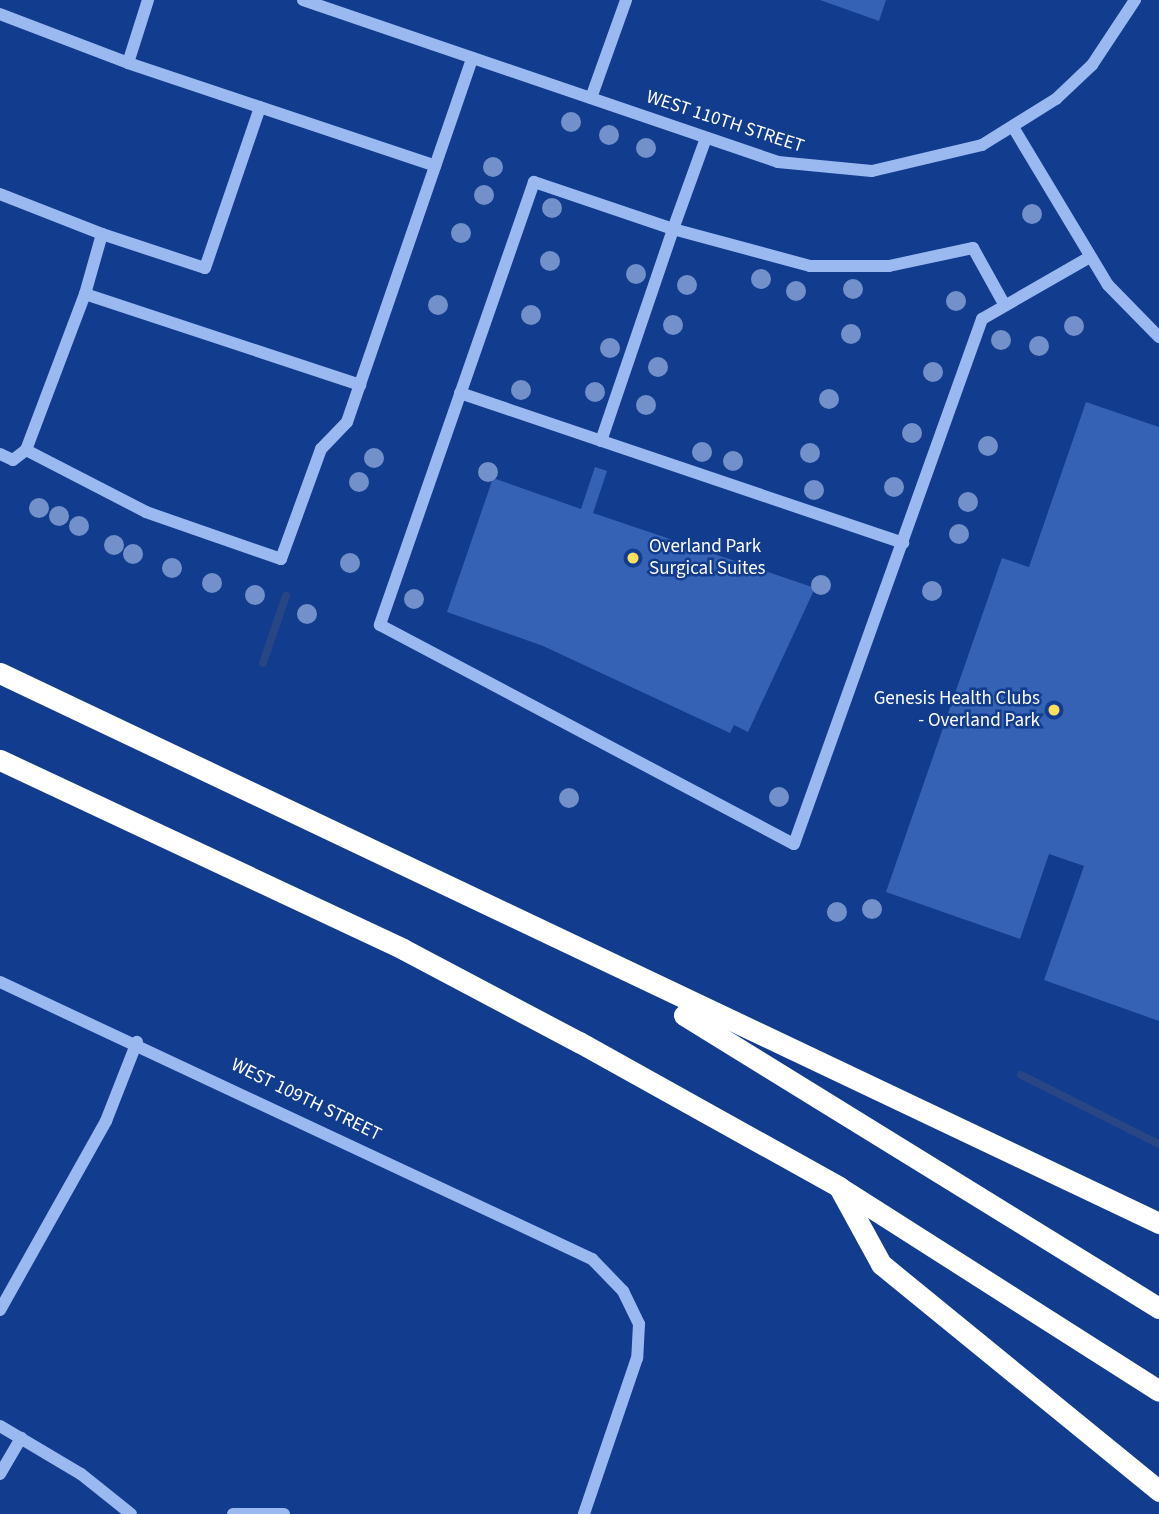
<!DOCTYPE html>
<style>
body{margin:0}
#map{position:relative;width:1159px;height:1514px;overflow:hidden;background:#123c8d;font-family:"Source Sans 3",sans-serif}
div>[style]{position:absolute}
.stream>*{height:8px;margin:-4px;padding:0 4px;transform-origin:4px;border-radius:4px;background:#274683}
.building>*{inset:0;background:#3562b4}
.minor>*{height:12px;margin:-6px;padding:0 6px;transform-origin:6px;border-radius:6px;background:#9ab9f1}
.highway>*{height:21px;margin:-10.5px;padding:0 10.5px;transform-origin:10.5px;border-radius:10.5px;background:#fff}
.trees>*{width:20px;height:20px;margin:-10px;border-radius:50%;background:#7291cb}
.dots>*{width:19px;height:19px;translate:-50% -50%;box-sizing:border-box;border:4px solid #123c8d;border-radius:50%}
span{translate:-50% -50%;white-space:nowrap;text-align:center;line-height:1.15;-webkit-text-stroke:5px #123c8d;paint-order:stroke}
.street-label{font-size:19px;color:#fff}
.poi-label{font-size:19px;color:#fff}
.left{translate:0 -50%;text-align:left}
.right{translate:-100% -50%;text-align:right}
</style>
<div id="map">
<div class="stream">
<div style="left:263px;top:663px;width:71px;rotate:-71.1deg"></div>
<div style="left:1021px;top:1075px;width:154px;rotate:26.6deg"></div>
</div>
<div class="building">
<div style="clip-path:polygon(820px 0,886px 0,879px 21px)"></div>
<div style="clip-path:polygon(1086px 402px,1159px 427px,1159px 1021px,1044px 980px,1084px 866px,1049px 854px,1020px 939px,886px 892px,1002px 558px,1029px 567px)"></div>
<div style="clip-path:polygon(595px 467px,607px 471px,593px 513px,815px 588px,748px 732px,734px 725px,730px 733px,543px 646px,447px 612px,493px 478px,581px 509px)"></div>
</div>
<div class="minor">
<div style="left:303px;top:0;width:502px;rotate:18.83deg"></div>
<div style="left:778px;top:162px;width:94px;rotate:5.5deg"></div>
<div style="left:872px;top:171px;width:113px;rotate:-13.3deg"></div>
<div style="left:982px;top:145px;width:87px;rotate:-31.9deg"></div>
<div style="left:1056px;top:99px;width:50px;rotate:-43.4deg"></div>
<div style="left:1092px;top:65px;width:78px;rotate:-56.5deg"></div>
<div style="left:0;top:14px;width:137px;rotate:20.9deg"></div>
<div style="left:128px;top:63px;width:66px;rotate:-72.4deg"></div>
<div style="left:128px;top:63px;width:324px;rotate:18.5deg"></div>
<div style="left:591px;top:98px;width:104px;rotate:-70.3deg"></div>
<div style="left:1013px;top:127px;width:184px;rotate:59deg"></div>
<div style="left:1108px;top:285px;width:73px;rotate:45.6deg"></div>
<div style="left:706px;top:138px;width:97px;rotate:109.9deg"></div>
<div style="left:673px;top:229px;width:147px;rotate:-161.3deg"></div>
<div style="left:534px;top:182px;width:469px;rotate:109.2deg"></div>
<div style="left:380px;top:625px;width:468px;rotate:27.9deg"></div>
<div style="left:794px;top:844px;width:558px;rotate:-70.3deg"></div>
<div style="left:982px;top:319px;width:125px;rotate:-29.9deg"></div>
<div style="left:0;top:194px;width:110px;rotate:21.4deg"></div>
<div style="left:102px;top:234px;width:62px;rotate:105.8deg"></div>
<div style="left:85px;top:294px;width:290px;rotate:18.3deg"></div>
<div style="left:102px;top:234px;width:108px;rotate:18.3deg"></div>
<div style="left:205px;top:268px;width:170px;rotate:-71.1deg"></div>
<div style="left:460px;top:393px;width:468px;rotate:18.7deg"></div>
<div style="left:601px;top:441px;width:224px;rotate:-71.2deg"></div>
<div style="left:673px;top:229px;width:142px;rotate:15.1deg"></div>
<div style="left:810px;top:266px;width:79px"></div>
<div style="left:889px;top:266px;width:86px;rotate:-12.1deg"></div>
<div style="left:973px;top:248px;width:64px;rotate:61deg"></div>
<div style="left:26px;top:450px;width:167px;rotate:-69.3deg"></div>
<div style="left:0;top:454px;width:14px;rotate:25deg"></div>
<div style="left:13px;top:460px;width:16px;rotate:-38deg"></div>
<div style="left:26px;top:450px;width:135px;rotate:27.3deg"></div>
<div style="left:146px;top:512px;width:143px;rotate:19.2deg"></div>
<div style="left:281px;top:559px;width:117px;rotate:-70deg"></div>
<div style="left:321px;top:449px;width:37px;rotate:-46deg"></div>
<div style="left:347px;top:422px;width:385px;rotate:-71deg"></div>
<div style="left:0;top:982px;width:654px;rotate:25.08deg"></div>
<div style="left:592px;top:1259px;width:45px;rotate:45.9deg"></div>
<div style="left:623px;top:1291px;width:37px;rotate:64deg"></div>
<div style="left:639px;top:1324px;width:34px;rotate:93deg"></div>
<div style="left:637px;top:1358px;width:165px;rotate:108.8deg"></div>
<div style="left:0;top:1310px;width:217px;rotate:-60.7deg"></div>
<div style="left:106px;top:1121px;width:85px;rotate:-68.6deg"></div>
<div style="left:0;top:1426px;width:94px;rotate:30.7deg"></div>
<div style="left:81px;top:1474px;width:64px;rotate:38.7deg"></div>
<div style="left:0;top:1474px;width:42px;rotate:-59.7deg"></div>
<div style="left:233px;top:1514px;width:51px"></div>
</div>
<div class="highway">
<div style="left:0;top:673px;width:1283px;rotate:25.39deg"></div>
<div style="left:0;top:760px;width:445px;rotate:25.1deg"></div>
<div style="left:403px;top:949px;width:199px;rotate:27.9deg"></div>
<div style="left:579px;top:1042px;width:298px;rotate:29.1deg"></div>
<div style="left:839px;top:1187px;width:379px;rotate:32.5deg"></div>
<div style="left:684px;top:1015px;width:558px;rotate:31.67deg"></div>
<div style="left:840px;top:1189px;width:85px;rotate:61.3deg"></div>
<div style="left:881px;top:1264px;width:359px;rotate:39.2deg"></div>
</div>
<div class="trees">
<div style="left:571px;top:122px"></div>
<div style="left:609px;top:135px"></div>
<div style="left:646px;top:148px"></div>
<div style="left:493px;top:167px"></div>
<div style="left:484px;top:195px"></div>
<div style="left:552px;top:208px"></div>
<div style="left:1032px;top:214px"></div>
<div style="left:461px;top:233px"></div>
<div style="left:550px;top:261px"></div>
<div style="left:636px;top:274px"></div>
<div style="left:761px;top:279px"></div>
<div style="left:687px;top:285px"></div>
<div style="left:853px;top:289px"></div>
<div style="left:796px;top:291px"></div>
<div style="left:956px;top:301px"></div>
<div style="left:438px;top:305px"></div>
<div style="left:531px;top:315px"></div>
<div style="left:673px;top:325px"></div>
<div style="left:1074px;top:326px"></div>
<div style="left:851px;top:334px"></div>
<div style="left:1001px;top:340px"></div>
<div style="left:1039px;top:346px"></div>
<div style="left:610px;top:348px"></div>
<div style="left:658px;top:367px"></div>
<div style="left:933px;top:372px"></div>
<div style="left:521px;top:390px"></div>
<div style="left:595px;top:392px"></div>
<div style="left:829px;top:399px"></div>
<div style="left:646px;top:405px"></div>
<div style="left:912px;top:433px"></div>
<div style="left:988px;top:446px"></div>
<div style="left:702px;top:452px"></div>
<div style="left:810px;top:453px"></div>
<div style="left:374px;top:458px"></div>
<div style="left:733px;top:461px"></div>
<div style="left:488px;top:472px"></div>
<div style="left:359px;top:482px"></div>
<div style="left:894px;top:487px"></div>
<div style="left:814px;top:490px"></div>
<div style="left:968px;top:502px"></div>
<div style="left:39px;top:508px"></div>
<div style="left:59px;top:516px"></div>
<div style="left:79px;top:526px"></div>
<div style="left:959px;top:534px"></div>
<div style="left:114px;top:545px"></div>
<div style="left:133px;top:554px"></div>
<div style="left:350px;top:563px"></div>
<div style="left:172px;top:568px"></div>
<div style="left:212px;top:583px"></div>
<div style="left:821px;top:585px"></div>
<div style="left:932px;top:591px"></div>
<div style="left:255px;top:595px"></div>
<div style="left:414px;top:599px"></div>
<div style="left:307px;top:614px"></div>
<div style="left:779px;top:797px"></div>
<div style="left:569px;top:798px"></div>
<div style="left:872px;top:909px"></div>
<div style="left:837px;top:912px"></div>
</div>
<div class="dots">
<div style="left:633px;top:558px;background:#ffdf5b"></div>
<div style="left:1054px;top:710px;background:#ffdf5b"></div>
</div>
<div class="street-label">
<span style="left:725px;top:122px;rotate:18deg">WEST 110TH STREET</span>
<span style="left:306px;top:1100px;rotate:26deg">WEST 109TH STREET</span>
</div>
<div class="poi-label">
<span class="left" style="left:649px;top:558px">Overland Park<br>Surgical Suites</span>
<span class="right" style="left:1040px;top:710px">Genesis Health Clubs<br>- Overland Park</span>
</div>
</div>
